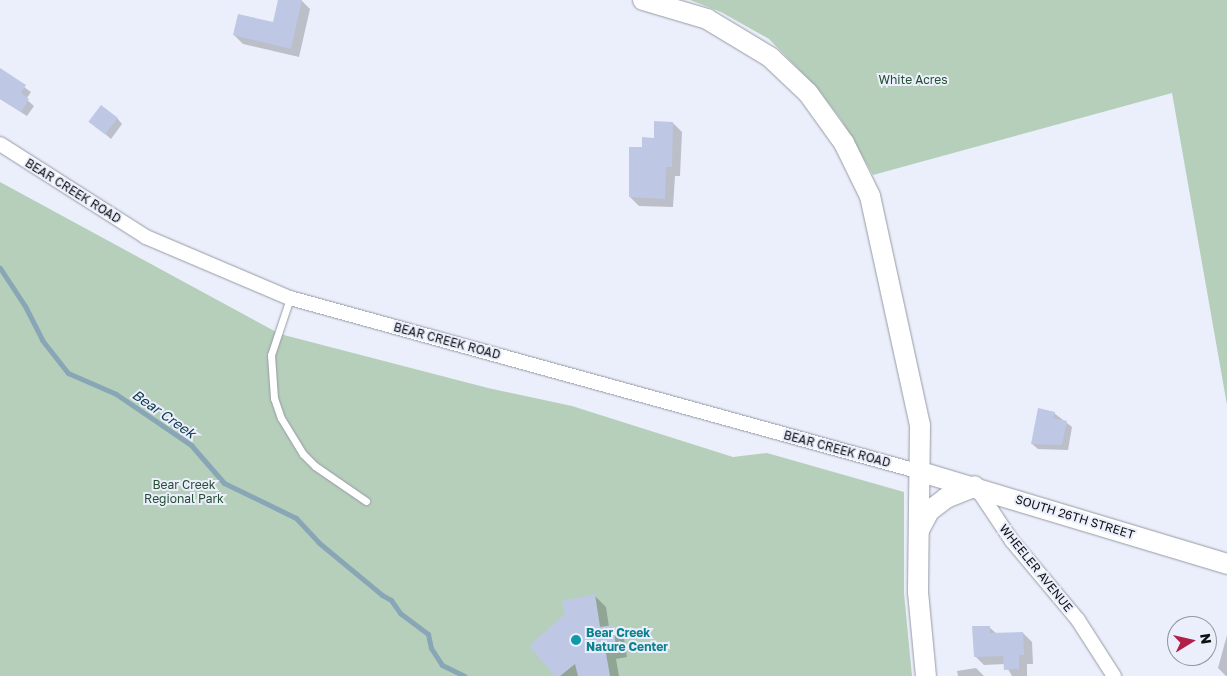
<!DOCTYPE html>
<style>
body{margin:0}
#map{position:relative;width:1227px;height:676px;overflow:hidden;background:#ebeffb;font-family:"Golos Text",sans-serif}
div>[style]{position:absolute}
.green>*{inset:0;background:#b6cfbb}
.shadow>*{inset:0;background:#0003}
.stream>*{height:5px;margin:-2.5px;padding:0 2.5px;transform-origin:2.5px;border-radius:2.5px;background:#88a6b6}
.building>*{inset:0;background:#bec8e5;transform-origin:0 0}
.roads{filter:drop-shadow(0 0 1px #969aa5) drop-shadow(0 0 1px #969aa5)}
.lane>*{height:7px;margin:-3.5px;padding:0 3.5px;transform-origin:3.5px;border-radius:3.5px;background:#fff}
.street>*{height:14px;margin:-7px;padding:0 7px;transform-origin:7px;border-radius:7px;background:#fff}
.secondary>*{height:20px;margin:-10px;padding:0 10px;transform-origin:10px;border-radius:10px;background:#fff}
.dots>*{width:14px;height:14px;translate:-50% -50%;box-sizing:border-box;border:2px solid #ebeffb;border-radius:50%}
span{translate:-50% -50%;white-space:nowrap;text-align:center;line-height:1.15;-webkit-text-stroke:4px #ebeffb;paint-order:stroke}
.park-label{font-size:12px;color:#244f30}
.street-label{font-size:12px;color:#0f1014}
.culture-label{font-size:12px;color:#0d838f;font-weight:700}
.left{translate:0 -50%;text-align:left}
.water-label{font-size:14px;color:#0d394c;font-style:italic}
.north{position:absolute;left:1167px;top:616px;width:50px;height:50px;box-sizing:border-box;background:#ebeffb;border:1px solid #93969f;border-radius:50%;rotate:81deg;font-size:14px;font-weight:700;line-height:20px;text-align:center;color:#0f1014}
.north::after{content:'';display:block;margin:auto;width:18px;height:22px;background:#b11f48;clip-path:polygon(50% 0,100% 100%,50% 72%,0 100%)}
</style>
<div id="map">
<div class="green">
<div style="clip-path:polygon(690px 0,1227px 0,1227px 405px,1172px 93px,873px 175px,842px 121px,818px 89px,769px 39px,721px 12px)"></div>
<div style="clip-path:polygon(0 182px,280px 334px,488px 388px,572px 406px,733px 457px,767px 453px,904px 492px,904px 593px,912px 676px,0 676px)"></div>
</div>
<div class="shadow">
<div style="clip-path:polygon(279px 0,302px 1px,310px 9px,299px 57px,243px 44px,234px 35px,274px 23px)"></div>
<div style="clip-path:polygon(0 70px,31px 92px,26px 99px,34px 106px,27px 116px,0 99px)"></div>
<div style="clip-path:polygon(117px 118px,122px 124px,111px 139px,90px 121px)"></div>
<div style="clip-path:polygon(673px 123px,682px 132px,680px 176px,675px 176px,673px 207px,639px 206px,630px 197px,643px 148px)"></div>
<div style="clip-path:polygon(1054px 413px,1072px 427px,1068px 450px,1038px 449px,1032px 444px)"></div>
<div style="clip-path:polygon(594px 595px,606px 607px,609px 627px,613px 627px,624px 638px,627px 657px,616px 659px,619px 676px,556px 676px)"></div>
<div style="clip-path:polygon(989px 627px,997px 634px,1023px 633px,1032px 642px,1033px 664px,1027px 664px,1027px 676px,1012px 676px,1005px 664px,984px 665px,975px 656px)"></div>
<div style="clip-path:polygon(1227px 635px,1227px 676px,1226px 676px,1218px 668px)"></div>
<div style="clip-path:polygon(976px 668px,984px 676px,958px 676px,957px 671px)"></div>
</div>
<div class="stream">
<div style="left:0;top:268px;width:45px;rotate:56.7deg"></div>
<div style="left:25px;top:306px;width:38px;rotate:63deg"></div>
<div style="left:42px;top:340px;width:42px;rotate:51.8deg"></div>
<div style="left:68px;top:373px;width:52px;rotate:23.6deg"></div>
<div style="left:116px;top:394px;width:91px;rotate:34.2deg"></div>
<div style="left:191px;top:445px;width:50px;rotate:49deg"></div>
<div style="left:224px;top:483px;width:80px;rotate:25.9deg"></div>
<div style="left:296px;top:518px;width:33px;rotate:47deg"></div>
<div style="left:318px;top:542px;width:83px;rotate:39.6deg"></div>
<div style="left:382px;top:595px;width:10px;rotate:29deg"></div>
<div style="left:391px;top:600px;width:16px;rotate:55deg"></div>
<div style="left:400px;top:613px;width:35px;rotate:37deg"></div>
<div style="left:428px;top:634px;width:14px;rotate:78deg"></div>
<div style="left:431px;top:648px;width:20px;rotate:57deg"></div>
<div style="left:442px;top:665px;width:25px;rotate:26deg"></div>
</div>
<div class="building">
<div style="clip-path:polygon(278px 0,302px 0,291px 49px,233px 35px,238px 14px,273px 22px)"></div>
<div style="clip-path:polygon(0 68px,26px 85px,21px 93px,29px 99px,21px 112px,0 98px)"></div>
<div style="left:101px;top:105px;width:21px;height:21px;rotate:37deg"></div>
<div style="clip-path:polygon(654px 121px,673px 122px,672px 167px,666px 167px,665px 199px,629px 197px,629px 147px,642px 147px,642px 137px,654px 138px)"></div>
<div style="clip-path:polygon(1038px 408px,1055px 412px,1053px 418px,1067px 421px,1062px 445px,1031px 444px)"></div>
<div style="clip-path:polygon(595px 594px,600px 627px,613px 625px,616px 646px,605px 648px,610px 676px,578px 676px,575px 664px,560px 676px,555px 676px,529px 646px,565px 614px,562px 601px)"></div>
<div style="clip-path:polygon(972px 626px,990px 626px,990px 633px,1023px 632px,1024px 655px,1019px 655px,1019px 669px,1004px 670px,1003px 656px,974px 657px)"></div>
</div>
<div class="roads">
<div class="lane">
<div style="left:290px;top:298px;width:60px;rotate:108.4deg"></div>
<div style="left:271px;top:355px;width:43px;rotate:86deg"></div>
<div style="left:274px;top:398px;width:21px;rotate:71deg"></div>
<div style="left:281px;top:418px;width:42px;rotate:58.6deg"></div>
<div style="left:303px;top:454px;width:17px;rotate:45deg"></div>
<div style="left:315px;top:466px;width:62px;rotate:34.5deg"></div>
</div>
<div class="street">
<div style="left:0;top:144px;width:173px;rotate:32.5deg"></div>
<div style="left:146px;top:237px;width:156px;rotate:23deg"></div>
<div style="left:290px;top:298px;width:655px;rotate:15.42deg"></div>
<div style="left:976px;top:487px;width:65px;rotate:56.3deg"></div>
<div style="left:1012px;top:541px;width:103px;rotate:50.1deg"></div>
<div style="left:1078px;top:620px;width:67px;rotate:57.3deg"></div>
</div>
<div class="secondary">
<div style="left:643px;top:0;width:67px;rotate:16.5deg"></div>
<div style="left:707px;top:19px;width:74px;rotate:31.1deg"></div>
<div style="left:770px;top:57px;width:52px;rotate:43.5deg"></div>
<div style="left:808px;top:93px;width:62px;rotate:54.2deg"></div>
<div style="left:844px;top:143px;width:59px;rotate:63.9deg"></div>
<div style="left:870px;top:196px;width:234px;rotate:77.7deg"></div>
<div style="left:920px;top:425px;width:167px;rotate:90.7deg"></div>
<div style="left:918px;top:592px;width:84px;rotate:84.6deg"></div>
<div style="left:921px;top:472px;width:320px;rotate:16.7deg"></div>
<div style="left:919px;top:530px;width:21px;rotate:-62deg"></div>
<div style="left:929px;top:511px;width:21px;rotate:-37deg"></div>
<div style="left:946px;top:498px;width:31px;rotate:-22deg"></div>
</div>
</div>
<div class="dots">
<div style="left:576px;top:640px;background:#0f9aa8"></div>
</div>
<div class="park-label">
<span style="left:913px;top:80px">White Acres</span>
<span style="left:184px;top:492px">Bear Creek<br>Regional Park</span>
</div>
<div class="street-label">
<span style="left:73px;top:191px;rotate:32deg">BEAR CREEK ROAD</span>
<span style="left:447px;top:341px;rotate:15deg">BEAR CREEK ROAD</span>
<span style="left:837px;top:449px;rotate:15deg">BEAR CREEK ROAD</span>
<span style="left:1075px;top:517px;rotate:17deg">SOUTH 26TH STREET</span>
<span style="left:1036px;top:568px;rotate:51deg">WHEELER AVENUE</span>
</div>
<div class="culture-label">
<span class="left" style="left:586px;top:640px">Bear Creek<br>Nature Center</span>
</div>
<div class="water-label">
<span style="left:164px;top:414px;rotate:35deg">Bear Creek</span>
</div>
<div class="north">N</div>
</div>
